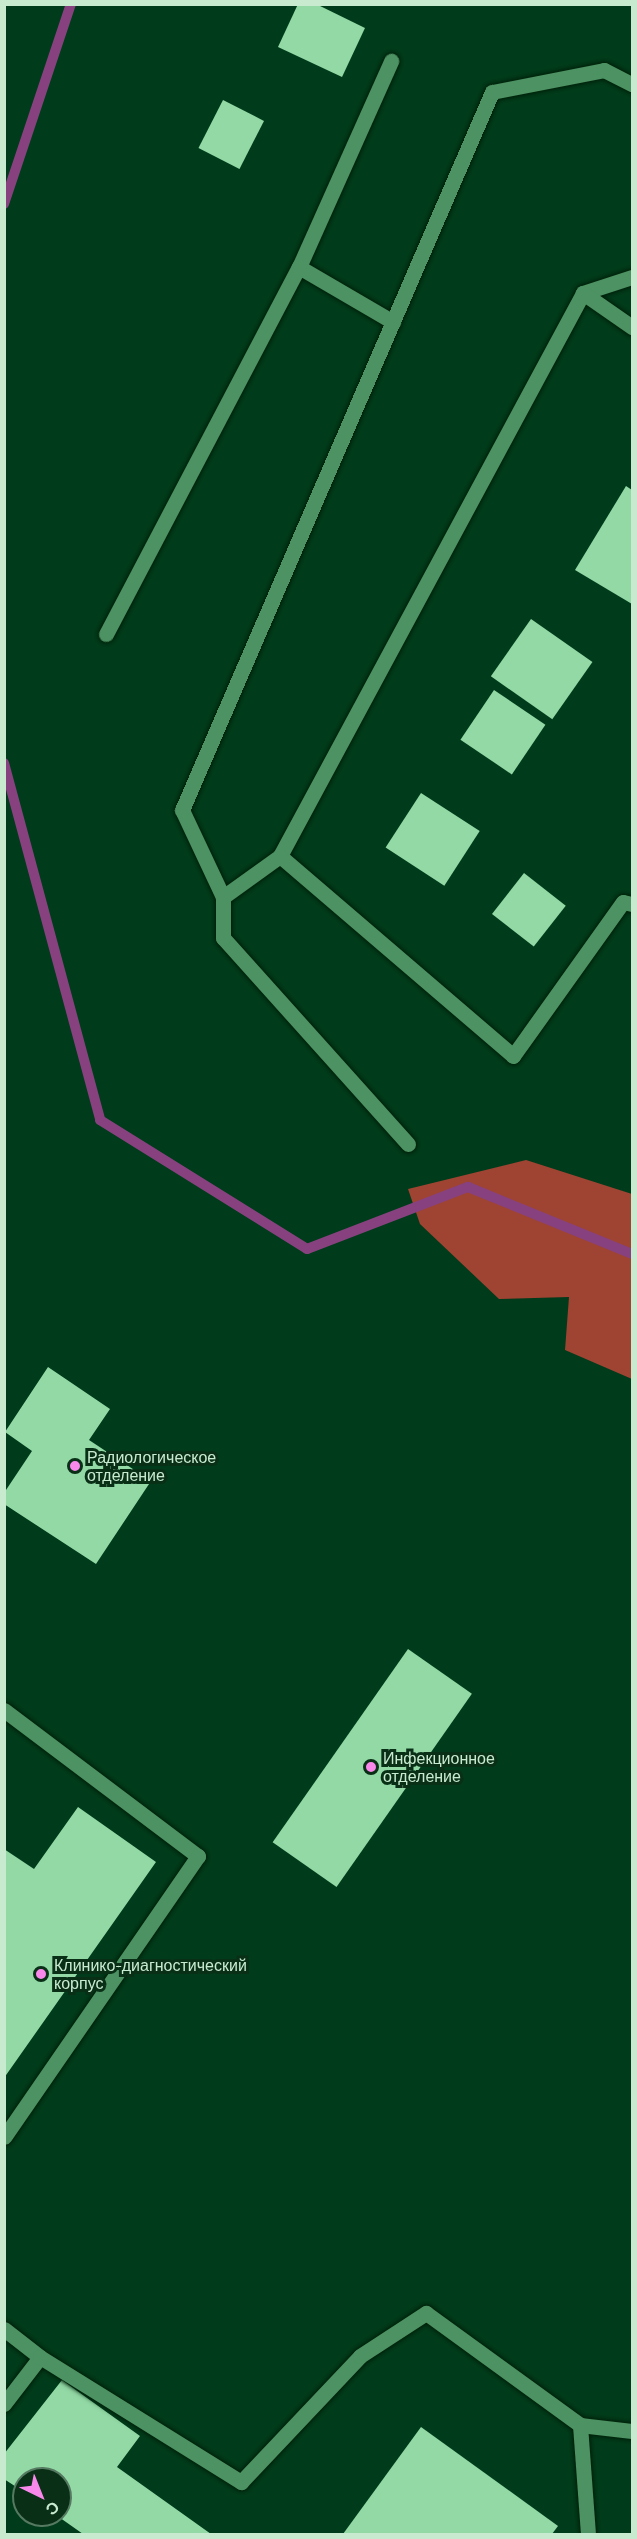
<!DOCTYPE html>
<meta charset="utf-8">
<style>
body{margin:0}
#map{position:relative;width:637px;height:2539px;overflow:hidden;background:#003c1b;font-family:Barlow,sans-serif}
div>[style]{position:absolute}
.forest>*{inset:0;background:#9f4332}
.stream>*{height:10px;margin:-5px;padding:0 5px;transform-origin:5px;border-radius:5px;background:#88417f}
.building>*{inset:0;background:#92d9a5;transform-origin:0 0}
.roads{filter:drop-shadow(0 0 2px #002009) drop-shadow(0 0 2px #002009)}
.lane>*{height:15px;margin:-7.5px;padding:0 7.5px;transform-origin:7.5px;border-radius:7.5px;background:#4c9262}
.dots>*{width:16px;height:16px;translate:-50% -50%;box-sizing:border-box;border:3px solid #092f17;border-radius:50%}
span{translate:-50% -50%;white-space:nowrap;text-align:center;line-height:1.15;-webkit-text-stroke:6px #092f17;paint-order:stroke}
.poi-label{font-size:16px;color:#c8ebd0}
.left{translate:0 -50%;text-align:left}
.frame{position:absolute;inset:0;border:6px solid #c8ebd0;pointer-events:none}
.north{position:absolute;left:12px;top:2467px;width:60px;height:60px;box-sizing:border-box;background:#092f17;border:2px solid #557a61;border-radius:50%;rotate:137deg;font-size:16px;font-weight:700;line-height:24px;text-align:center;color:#c8ebd0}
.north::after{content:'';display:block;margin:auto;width:21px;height:27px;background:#f888e9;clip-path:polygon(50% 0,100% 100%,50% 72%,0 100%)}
</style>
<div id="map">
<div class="forest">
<div style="clip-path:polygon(526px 1160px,632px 1194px,632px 1379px,565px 1350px,569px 1297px,499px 1299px,420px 1224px,408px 1189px)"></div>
</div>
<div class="stream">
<div style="left:4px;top:204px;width:211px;rotate:-71.5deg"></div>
<div style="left:4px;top:763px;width:370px;rotate:74.9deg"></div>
<div style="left:100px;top:1120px;width:244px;rotate:31.9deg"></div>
<div style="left:307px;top:1249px;width:173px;rotate:-21.1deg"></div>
<div style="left:468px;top:1187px;width:177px;rotate:22.2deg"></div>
</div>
<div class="building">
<div style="clip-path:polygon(298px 4px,316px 4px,365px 28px,342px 77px,278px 47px)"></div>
<div style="left:223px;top:100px;width:46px;height:54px;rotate:27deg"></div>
<div style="clip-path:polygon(626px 486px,632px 490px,632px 604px,575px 570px)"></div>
<div style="left:531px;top:619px;width:75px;height:70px;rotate:35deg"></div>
<div style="left:494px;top:690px;width:62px;height:60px;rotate:34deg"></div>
<div style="left:421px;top:793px;width:70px;height:65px;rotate:33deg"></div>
<div style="left:524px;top:873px;width:53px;height:52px;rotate:38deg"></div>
<div style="clip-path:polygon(48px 1367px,110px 1409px,89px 1440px,151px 1481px,96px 1564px,4px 1504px,4px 1493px,32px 1451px,5px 1432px)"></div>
<div style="left:408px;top:1649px;width:78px;height:236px;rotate:35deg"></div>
<div style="clip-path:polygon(78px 1807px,156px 1862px,4px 2078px,4px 1849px,34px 1869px)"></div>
<div style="clip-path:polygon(62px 2380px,140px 2436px,117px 2467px,211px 2534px,83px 2534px,56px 2515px,60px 2515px,60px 2479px,24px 2479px,24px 2492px,4px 2479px,4px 2454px)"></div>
<div style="clip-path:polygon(421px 2427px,558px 2526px,552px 2534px,343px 2534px)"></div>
</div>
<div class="roads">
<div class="lane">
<div style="left:299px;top:267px;width:226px;rotate:-65.9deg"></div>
<div style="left:632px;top:277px;width:52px;rotate:161.9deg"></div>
<div style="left:583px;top:293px;width:639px;rotate:118.29deg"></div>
<div style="left:280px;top:856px;width:307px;rotate:40.6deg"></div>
<div style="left:513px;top:1056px;width:189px;rotate:-54.5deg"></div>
<div style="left:623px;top:902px;width:9px;rotate:13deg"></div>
<div style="left:583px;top:293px;width:60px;rotate:34.8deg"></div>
<div style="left:106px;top:634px;width:415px;rotate:-62.3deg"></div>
<div style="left:299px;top:267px;width:109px;rotate:30.3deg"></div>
<div style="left:223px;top:897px;width:70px;rotate:-35.7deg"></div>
<div style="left:408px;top:1144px;width:277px;rotate:-131.9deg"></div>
<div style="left:223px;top:938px;width:41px;rotate:-90deg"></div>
<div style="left:223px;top:897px;width:96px;rotate:-115.2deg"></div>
<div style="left:182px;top:810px;width:782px;rotate:-66.65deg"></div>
<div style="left:492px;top:92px;width:114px;rotate:-11.1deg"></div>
<div style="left:604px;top:70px;width:31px;rotate:27deg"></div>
<div style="left:4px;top:1710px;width:243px;rotate:37deg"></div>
<div style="left:198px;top:1856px;width:341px;rotate:124.6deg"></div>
<div style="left:4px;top:2329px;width:46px;rotate:37.9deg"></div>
<div style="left:4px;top:2404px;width:59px;rotate:-52.5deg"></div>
<div style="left:40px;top:2357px;width:237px;rotate:31.9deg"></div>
<div style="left:241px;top:2482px;width:173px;rotate:-46.6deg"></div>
<div style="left:360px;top:2356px;width:79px;rotate:-33.1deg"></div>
<div style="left:426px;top:2313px;width:190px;rotate:36deg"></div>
<div style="left:580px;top:2425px;width:52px;rotate:6.6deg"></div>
<div style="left:580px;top:2425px;width:109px;rotate:85.8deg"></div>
</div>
</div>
<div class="dots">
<div style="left:75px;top:1466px;background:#f888e9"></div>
<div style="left:371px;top:1767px;background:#f888e9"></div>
<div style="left:41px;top:1974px;background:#f888e9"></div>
</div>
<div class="poi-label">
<span class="left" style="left:87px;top:1466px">Радиологическое<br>отделение</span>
<span class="left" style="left:383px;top:1767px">Инфекционное<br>отделение</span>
<span class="left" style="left:54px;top:1974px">Клинико-диагностический<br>корпус</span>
</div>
<div class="frame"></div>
<div class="north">С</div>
</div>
